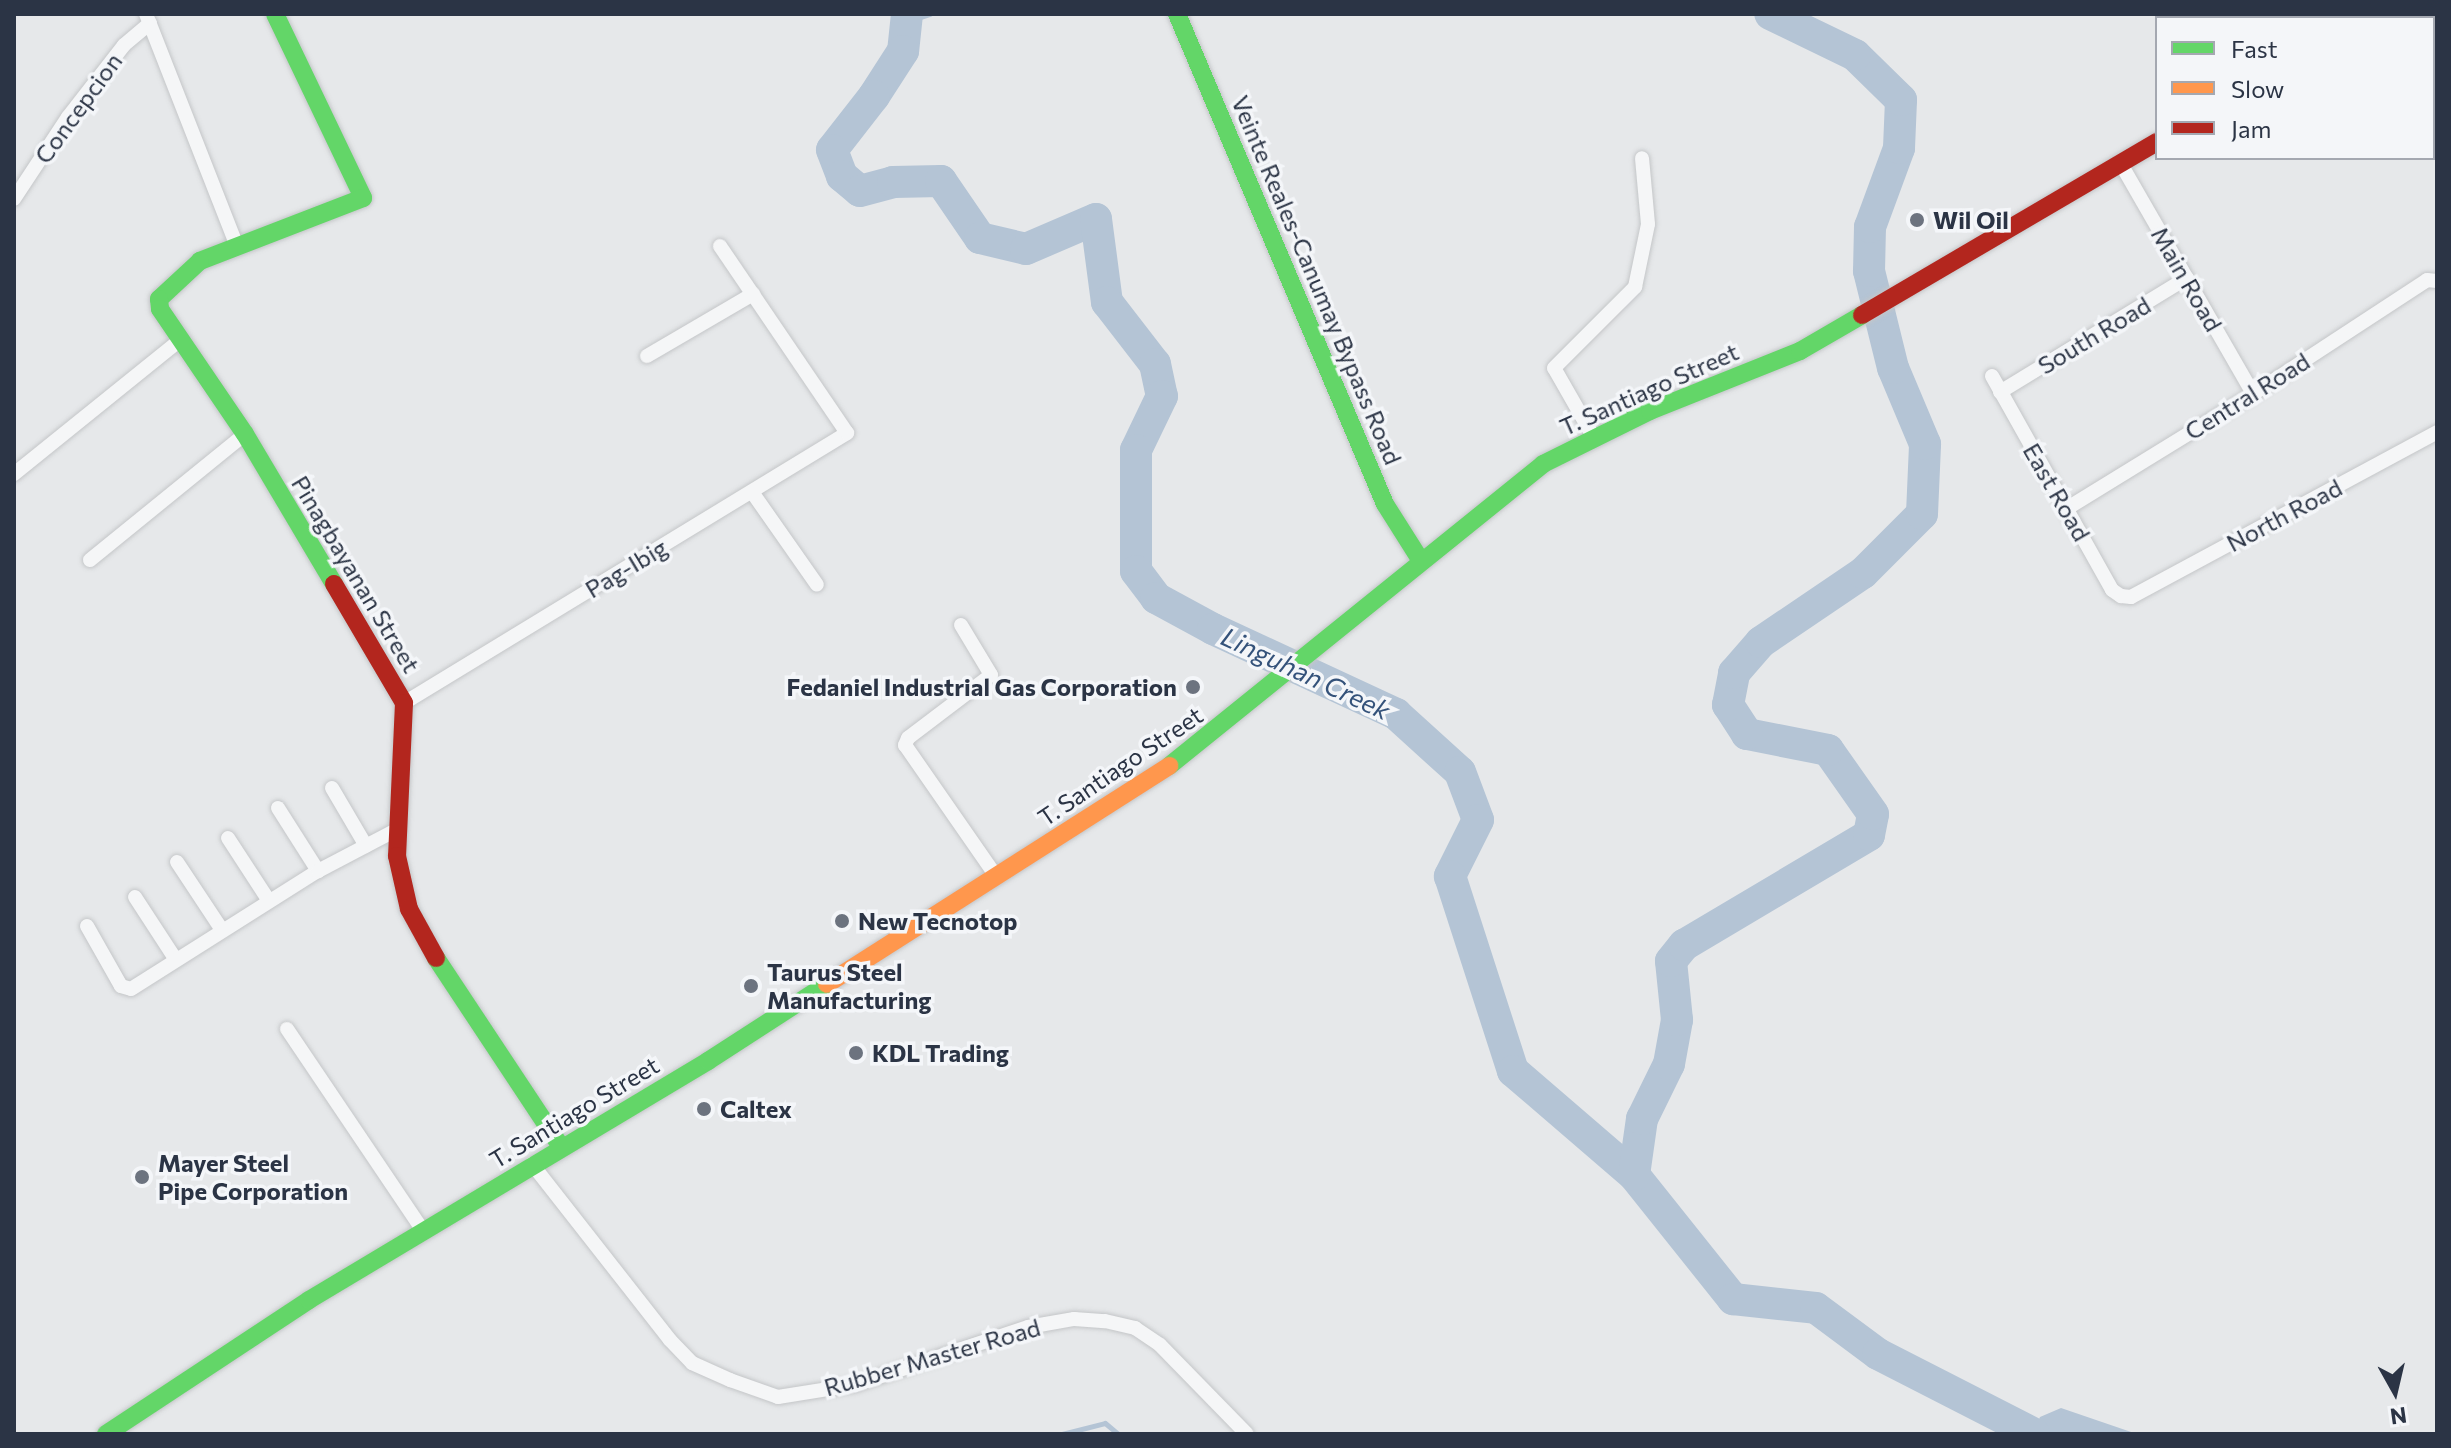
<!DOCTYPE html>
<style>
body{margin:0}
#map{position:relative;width:2451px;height:1448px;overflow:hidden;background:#e6e8ea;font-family:Commissioner,sans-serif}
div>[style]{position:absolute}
.water>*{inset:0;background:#b4c4d5}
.stream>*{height:5px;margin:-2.5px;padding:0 2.5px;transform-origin:2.5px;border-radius:2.5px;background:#b4c4d5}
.river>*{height:32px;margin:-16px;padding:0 16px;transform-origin:16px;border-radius:16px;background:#b4c4d5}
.roads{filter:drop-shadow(0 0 2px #c4c6c8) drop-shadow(0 0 2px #c4c6c8)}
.street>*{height:14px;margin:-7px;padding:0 7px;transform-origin:7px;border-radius:7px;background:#f5f6f7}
.fast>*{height:18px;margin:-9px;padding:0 9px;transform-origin:9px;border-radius:9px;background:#63d668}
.slow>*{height:18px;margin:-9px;padding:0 9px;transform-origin:9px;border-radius:9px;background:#ff974d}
.jam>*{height:18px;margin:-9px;padding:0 9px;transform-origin:9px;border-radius:9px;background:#b3261e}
.dots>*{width:22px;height:22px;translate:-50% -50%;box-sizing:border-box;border:4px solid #f4f6f9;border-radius:50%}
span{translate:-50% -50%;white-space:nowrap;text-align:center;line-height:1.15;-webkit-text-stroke:7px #f4f6f9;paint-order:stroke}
.street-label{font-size:24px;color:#2b3445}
.poi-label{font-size:24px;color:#2b3445;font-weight:700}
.left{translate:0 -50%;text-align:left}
.right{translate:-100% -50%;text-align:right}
.water-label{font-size:26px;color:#34527a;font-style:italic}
.frame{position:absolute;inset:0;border:16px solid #2b3445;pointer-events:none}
.legend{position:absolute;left:2155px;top:16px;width:280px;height:144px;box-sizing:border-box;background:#f4f6f9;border:2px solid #a4a8b1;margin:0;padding:10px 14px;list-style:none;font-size:24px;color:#2b3445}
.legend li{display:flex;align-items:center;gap:16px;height:40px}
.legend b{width:40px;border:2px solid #a4a8b1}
.north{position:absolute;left:2355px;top:1352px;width:80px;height:80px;-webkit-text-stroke:6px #f4f6f9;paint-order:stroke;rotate:172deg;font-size:22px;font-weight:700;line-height:32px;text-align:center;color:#2b3445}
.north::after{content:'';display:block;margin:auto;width:28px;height:36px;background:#2b3445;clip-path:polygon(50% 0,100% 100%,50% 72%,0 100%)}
</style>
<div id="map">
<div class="water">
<div style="clip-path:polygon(2061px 1408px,2137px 1434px,2033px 1434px,2040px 1417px)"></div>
</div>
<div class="stream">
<div style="left:908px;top:21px;width:23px;rotate:-18deg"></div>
<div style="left:1062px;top:1434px;width:44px;rotate:-14.3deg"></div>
<div style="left:1105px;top:1423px;width:17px;rotate:40deg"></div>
</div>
<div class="river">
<div style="left:907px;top:14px;width:37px;rotate:96deg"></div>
<div style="left:903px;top:51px;width:54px;rotate:122.8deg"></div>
<div style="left:874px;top:96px;width:68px;rotate:127.9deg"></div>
<div style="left:832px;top:150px;width:28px;rotate:69deg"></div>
<div style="left:842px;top:176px;width:23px;rotate:40deg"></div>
<div style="left:860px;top:191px;width:34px;rotate:-15deg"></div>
<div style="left:893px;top:182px;width:48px;rotate:-1.2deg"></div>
<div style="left:941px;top:181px;width:69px;rotate:55.6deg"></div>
<div style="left:980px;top:238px;width:47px;rotate:13.4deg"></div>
<div style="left:1026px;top:249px;width:76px;rotate:-23.2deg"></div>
<div style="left:1096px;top:219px;width:84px;rotate:82.5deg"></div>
<div style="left:1107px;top:302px;width:78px;rotate:52.3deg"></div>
<div style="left:1155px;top:364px;width:33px;rotate:78deg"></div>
<div style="left:1162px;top:396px;width:60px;rotate:115.7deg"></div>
<div style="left:1136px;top:450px;width:121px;rotate:90deg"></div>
<div style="left:1136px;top:571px;width:34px;rotate:53deg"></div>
<div style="left:1156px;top:598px;width:65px;rotate:28.5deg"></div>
<div style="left:1213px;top:629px;width:202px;rotate:24.9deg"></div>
<div style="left:1396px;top:714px;width:86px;rotate:42.2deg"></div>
<div style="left:1460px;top:772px;width:51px;rotate:69.4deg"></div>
<div style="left:1478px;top:820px;width:63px;rotate:116.6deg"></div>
<div style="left:1450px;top:876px;width:205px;rotate:72.1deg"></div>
<div style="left:1513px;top:1071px;width:160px;rotate:40.7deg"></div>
<div style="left:1634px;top:1175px;width:159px;rotate:51.4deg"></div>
<div style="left:1733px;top:1299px;width:83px;rotate:6.2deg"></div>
<div style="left:1816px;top:1308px;width:77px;rotate:36.6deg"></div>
<div style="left:1878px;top:1354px;width:175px;rotate:27.1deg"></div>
<div style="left:1634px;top:1175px;width:57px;rotate:-81.9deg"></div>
<div style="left:1642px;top:1119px;width:61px;rotate:-63.9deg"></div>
<div style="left:1669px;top:1064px;width:45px;rotate:-79.7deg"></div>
<div style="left:1677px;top:1020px;width:59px;rotate:-95.8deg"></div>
<div style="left:1671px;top:961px;width:21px;rotate:-51deg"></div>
<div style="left:1684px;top:945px;width:215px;rotate:-30.7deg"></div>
<div style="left:1869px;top:835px;width:21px;rotate:-79deg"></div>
<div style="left:1873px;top:814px;width:78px;rotate:-125.1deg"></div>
<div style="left:1828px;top:750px;width:83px;rotate:-168.8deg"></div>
<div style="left:1747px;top:734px;width:35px;rotate:-123deg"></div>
<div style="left:1728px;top:705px;width:33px;rotate:-79deg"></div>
<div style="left:1734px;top:673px;width:41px;rotate:-48.9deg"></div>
<div style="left:1761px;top:642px;width:123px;rotate:-34.1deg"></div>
<div style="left:1863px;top:573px;width:83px;rotate:-45deg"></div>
<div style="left:1922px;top:514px;width:70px;rotate:-87.5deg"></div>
<div style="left:1925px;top:444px;width:82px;rotate:-112.8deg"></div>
<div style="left:1893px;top:368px;width:100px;rotate:-103.9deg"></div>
<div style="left:1869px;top:271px;width:44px;rotate:-88.7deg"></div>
<div style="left:1870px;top:227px;width:84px;rotate:-69.8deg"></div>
<div style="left:1899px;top:148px;width:48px;rotate:-87.6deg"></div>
<div style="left:1901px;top:100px;width:64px;rotate:-135.6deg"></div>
<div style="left:1855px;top:55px;width:94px;rotate:-154.2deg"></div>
</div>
<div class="roads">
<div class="street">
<div style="left:146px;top:14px;width:249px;rotate:68.6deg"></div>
<div style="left:2121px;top:164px;width:265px;rotate:60.1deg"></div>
<div style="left:14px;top:199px;width:98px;rotate:-56.6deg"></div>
<div style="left:68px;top:117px;width:91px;rotate:-52.1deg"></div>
<div style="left:124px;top:45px;width:34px;rotate:-40deg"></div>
<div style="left:647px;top:356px;width:123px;rotate:-30.3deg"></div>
<div style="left:1992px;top:376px;width:245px;rotate:60.7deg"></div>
<div style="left:2112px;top:590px;width:11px;rotate:34deg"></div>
<div style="left:2121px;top:596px;width:10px;rotate:6deg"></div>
<div style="left:2131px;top:597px;width:348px;rotate:-28.3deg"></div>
<div style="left:2000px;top:392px;width:219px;rotate:-31.4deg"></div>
<div style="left:1593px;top:436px;width:78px;rotate:-119.8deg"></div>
<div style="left:1554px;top:368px;width:115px;rotate:-45deg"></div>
<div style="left:1635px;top:287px;width:64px;rotate:-78.3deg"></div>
<div style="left:1648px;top:224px;width:66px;rotate:-95.2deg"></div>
<div style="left:14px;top:474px;width:212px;rotate:-38.9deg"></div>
<div style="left:752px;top:492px;width:113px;rotate:55deg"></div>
<div style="left:2066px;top:509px;width:220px;rotate:-31.6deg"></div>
<div style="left:2253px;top:394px;width:208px;rotate:-33.2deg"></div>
<div style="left:2427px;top:280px;width:10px;rotate:6deg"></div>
<div style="left:90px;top:560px;width:200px;rotate:-39.1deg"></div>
<div style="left:961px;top:625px;width:58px;rotate:59deg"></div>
<div style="left:991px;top:675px;width:104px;rotate:142.8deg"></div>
<div style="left:908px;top:738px;width:8px;rotate:113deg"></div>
<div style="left:905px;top:745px;width:160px;rotate:55.2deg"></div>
<div style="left:404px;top:703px;width:519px;rotate:-31.36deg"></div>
<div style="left:847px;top:433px;width:226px;rotate:-124.2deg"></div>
<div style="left:332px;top:788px;width:67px;rotate:59.6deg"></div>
<div style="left:278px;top:808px;width:75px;rotate:57.6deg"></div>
<div style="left:228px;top:838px;width:75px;rotate:56.9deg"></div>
<div style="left:177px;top:862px;width:82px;rotate:56.5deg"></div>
<div style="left:135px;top:897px;width:75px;rotate:56.9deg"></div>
<div style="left:87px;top:926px;width:69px;rotate:60.5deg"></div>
<div style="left:121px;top:986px;width:10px;rotate:17deg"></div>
<div style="left:131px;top:989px;width:221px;rotate:-32.3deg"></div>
<div style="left:318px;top:871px;width:88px;rotate:-27.7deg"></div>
<div style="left:287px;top:1029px;width:244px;rotate:56deg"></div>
<div style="left:532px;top:1164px;width:224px;rotate:51.9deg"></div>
<div style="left:670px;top:1340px;width:32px;rotate:46deg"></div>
<div style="left:692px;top:1363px;width:42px;rotate:24.1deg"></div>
<div style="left:730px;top:1380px;width:51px;rotate:19.5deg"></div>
<div style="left:778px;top:1397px;width:77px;rotate:-9deg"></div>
<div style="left:854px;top:1385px;width:183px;rotate:-18.4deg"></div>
<div style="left:1028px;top:1327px;width:47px;rotate:-9.9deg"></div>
<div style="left:1074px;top:1319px;width:31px;rotate:4deg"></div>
<div style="left:1105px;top:1321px;width:31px;rotate:13deg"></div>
<div style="left:1135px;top:1328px;width:30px;rotate:34deg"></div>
<div style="left:1160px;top:1345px;width:124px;rotate:45.7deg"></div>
</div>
<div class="fast">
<div style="left:275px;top:14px;width:204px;rotate:64.4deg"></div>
<div style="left:363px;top:198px;width:175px;rotate:158.9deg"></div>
<div style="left:200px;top:261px;width:56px;rotate:137.2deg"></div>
<div style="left:159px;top:299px;width:10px;rotate:84deg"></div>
<div style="left:160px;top:309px;width:151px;rotate:55.8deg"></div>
<div style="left:245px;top:434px;width:174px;rotate:59.3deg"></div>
<div style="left:1177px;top:14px;width:532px;rotate:67deg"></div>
<div style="left:1385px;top:504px;width:67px;rotate:57.7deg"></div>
<div style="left:2418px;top:14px;width:5px;rotate:53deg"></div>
<div style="left:1169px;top:766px;width:481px;rotate:-38.9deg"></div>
<div style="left:1543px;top:464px;width:119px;rotate:-26.4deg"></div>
<div style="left:1650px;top:411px;width:162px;rotate:-21.8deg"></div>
<div style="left:1800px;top:351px;width:72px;rotate:-30.1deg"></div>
<div style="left:436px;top:958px;width:227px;rotate:56.5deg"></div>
<div style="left:106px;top:1434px;width:243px;rotate:-33.4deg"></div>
<div style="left:309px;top:1300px;width:465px;rotate:-30.9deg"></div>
<div style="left:708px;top:1061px;width:142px;rotate:-32.9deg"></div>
</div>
<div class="slow">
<div style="left:2433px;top:35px;width:7px;rotate:56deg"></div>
<div style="left:827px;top:984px;width:406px;rotate:-32.5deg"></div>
</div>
<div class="jam">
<div style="left:2360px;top:18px;width:8px;rotate:-30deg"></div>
<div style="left:1862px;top:315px;width:342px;rotate:-30.4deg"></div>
<div style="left:334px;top:584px;width:138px;rotate:59.5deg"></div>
<div style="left:404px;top:703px;width:153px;rotate:92.6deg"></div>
<div style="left:397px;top:856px;width:54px;rotate:77.2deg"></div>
<div style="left:409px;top:909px;width:56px;rotate:61.1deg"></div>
</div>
</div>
<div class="dots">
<div style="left:1917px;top:220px;background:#6c737f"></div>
<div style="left:1193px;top:687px;background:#6c737f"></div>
<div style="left:842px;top:921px;background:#6c737f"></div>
<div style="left:751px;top:986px;background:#6c737f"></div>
<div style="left:856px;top:1053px;background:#6c737f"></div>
<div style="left:704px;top:1109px;background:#6c737f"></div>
<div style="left:142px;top:1177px;background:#6c737f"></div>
</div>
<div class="street-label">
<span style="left:78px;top:108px;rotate:-54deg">Concepcion</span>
<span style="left:2187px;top:279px;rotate:60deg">Main Road</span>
<span style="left:1317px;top:280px;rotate:67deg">Veinte Reales-Canumay Bypass Road</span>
<span style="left:2094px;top:335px;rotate:-31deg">South Road</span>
<span style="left:1649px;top:389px;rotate:-24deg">T. Santiago Street</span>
<span style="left:2247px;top:396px;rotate:-32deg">Central Road</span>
<span style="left:2057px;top:492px;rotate:60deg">East Road</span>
<span style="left:2284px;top:515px;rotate:-28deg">North Road</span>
<span style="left:626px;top:568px;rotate:-31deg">Pag-Ibig</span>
<span style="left:356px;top:574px;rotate:59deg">Pinagbayanan Street</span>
<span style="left:1120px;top:766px;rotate:-34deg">T. Santiago Street</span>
<span style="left:574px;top:1112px;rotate:-31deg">T. Santiago Street</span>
<span style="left:932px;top:1357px;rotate:-16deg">Rubber Master Road</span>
</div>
<div class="poi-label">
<span class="left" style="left:1933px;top:220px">Wil Oil</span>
<span class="right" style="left:1177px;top:687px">Fedaniel Industrial Gas Corporation</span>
<span class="left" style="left:858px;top:921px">New Tecnotop</span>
<span class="left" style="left:767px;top:986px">Taurus Steel<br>Manufacturing</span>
<span class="left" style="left:872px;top:1053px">KDL Trading</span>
<span class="left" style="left:720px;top:1109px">Caltex</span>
<span class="left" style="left:158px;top:1177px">Mayer Steel<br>Pipe Corporation</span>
</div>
<div class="water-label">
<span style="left:1306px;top:673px;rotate:25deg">Linguhan Creek</span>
</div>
<div class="frame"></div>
<ul class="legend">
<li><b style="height:10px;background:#63d668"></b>Fast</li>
<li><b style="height:10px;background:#ff974d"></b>Slow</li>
<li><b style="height:10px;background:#b3261e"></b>Jam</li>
</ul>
<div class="north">N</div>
</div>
